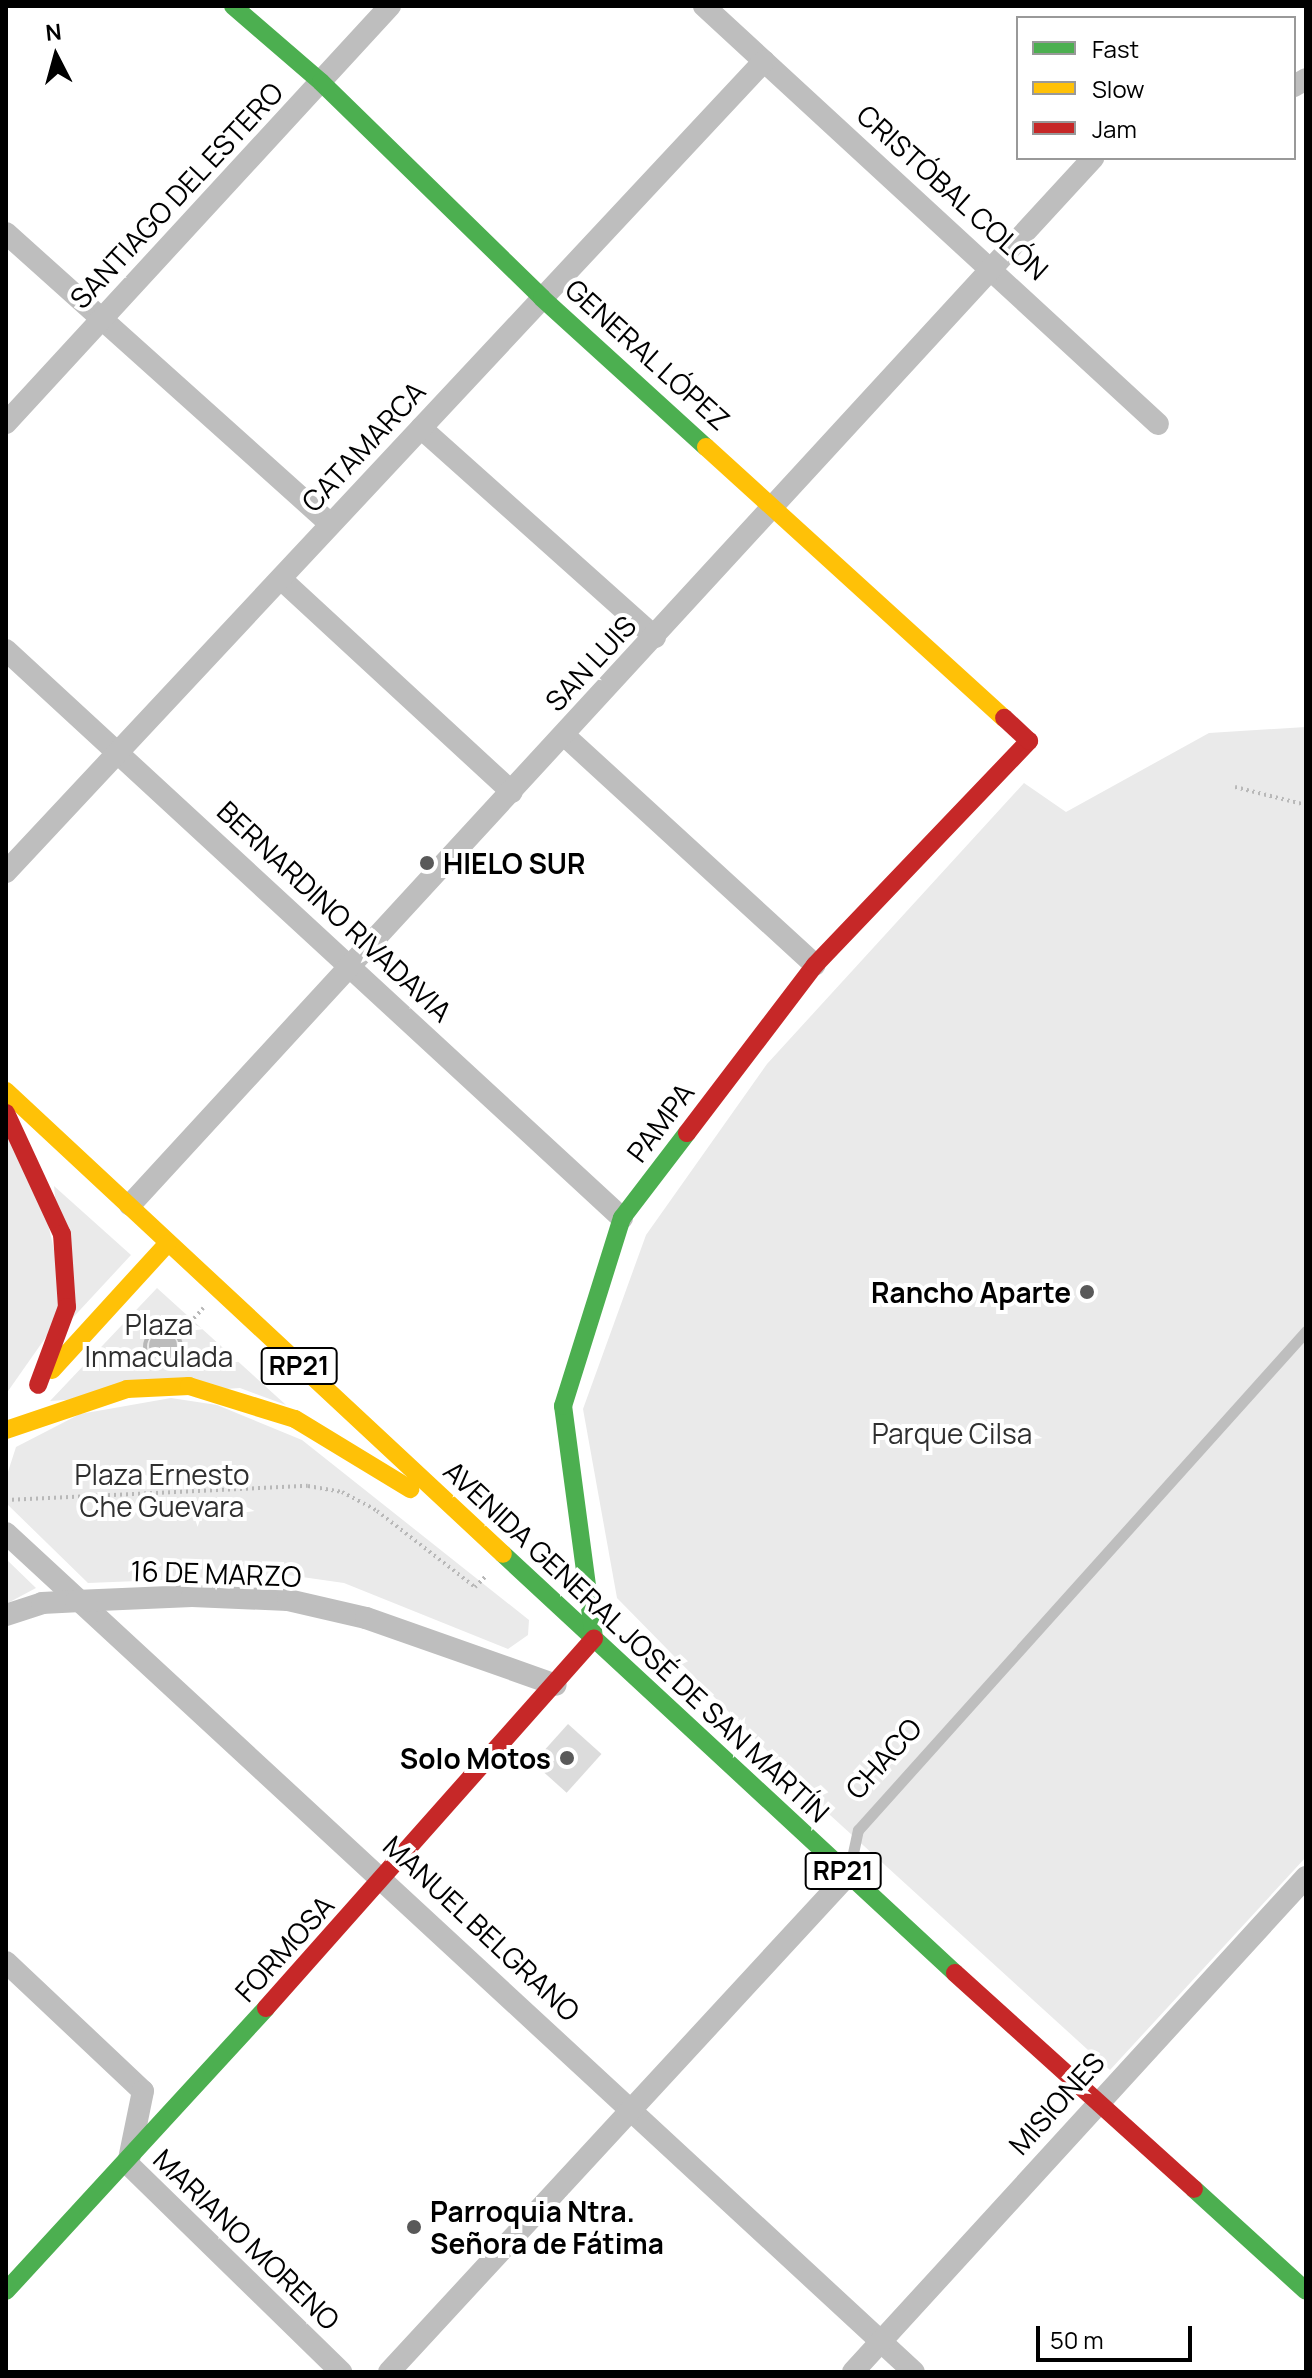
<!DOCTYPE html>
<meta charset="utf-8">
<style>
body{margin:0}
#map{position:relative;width:1312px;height:2378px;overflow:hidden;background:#fff;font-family:Manrope,sans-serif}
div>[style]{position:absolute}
.green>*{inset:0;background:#eaeaea}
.water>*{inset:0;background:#bcbcbc}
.round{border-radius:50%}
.building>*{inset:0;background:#dcdcdc;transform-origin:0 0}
.path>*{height:4px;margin-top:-2px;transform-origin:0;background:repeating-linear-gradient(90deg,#b8b8b8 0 2px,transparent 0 6px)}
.path>.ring{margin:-2px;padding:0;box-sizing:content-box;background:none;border:4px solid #b8b8b8;border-radius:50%}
.lane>*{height:11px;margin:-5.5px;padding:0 5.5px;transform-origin:5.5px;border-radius:5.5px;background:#bebebe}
.street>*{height:22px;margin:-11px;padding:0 11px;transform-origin:11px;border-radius:11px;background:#bebebe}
.fast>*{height:18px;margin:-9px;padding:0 9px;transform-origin:9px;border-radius:9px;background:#4caf50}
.slow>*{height:18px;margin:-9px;padding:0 9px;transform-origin:9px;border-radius:9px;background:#ffc107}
.jam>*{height:18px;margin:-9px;padding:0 9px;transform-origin:9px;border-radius:9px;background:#c62828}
.dots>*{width:22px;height:22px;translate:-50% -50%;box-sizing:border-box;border:4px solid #fff;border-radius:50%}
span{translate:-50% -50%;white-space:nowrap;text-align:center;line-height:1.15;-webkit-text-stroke:8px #fff;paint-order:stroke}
.shield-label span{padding:2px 6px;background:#fff;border:2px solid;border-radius:6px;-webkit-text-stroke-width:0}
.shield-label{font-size:26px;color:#000;font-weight:700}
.street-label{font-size:28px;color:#000}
.poi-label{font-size:28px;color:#000;font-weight:700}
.left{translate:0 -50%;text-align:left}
.right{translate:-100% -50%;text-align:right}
.park-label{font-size:28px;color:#2f2f2f}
.frame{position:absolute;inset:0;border:8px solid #000;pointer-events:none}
.legend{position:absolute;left:1016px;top:16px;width:280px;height:144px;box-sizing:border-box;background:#fff;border:2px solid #999;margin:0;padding:10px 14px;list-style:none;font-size:24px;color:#000}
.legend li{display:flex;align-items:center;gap:16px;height:40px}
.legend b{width:40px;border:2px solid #999}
.north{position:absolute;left:16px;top:16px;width:80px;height:80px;-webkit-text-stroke:6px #fff;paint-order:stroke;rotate:354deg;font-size:22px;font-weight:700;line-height:32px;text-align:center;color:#000}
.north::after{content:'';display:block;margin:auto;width:28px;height:36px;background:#000;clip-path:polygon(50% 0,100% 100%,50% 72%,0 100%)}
.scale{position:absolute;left:1036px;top:2326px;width:156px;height:36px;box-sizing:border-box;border:4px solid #000;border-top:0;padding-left:10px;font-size:24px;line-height:28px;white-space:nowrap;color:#000;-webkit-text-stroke:6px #fff;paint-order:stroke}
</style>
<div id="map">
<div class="green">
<div style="clip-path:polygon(1306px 727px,1306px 1857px,1110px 2070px,830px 1815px,617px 1598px,583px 1409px,646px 1235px,767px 1064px,1024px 783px,1066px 812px,1209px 733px)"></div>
<div style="clip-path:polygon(6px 1118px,36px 1171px,67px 1307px,6px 1394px)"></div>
<div style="clip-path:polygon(54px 1186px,131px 1255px,67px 1324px)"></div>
<div style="clip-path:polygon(157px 1288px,286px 1405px,240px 1388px,50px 1401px)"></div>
<div style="clip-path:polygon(171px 1398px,217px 1405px,302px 1440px,529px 1620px,528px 1635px,508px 1649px,344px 1583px,288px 1575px,88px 1583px,6px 1503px,6px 1478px,16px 1447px,80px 1414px)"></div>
<div style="clip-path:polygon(6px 1559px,36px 1588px,6px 1604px)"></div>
</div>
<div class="water">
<div class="round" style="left:149px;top:1332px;width:28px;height:28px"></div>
</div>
<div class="building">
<div style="left:568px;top:1724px;width:45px;height:52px;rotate:42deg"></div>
</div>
<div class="path">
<div style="left:1235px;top:787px;width:73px;rotate:14.2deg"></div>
<div class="ring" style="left:145px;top:1329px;width:32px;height:32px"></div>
<div style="left:178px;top:1336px;width:38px;rotate:-48deg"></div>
<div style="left:6px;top:1500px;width:302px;rotate:-2.7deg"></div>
<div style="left:308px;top:1486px;width:35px;rotate:10deg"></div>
<div style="left:342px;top:1492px;width:40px;rotate:28deg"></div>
<div style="left:377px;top:1511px;width:124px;rotate:37.8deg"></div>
<div style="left:475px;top:1587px;width:17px;rotate:-45deg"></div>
</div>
<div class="lane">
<div style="left:850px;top:1867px;width:38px;rotate:-78deg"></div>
<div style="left:858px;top:1830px;width:671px;rotate:-48.08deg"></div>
</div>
<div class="street">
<div style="left:704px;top:6px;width:617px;rotate:42.64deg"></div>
<div style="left:1294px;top:86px;width:14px;rotate:-30deg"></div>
<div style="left:6px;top:233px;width:435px;rotate:41.9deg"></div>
<div style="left:6px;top:423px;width:567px;rotate:-47.36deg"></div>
<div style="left:421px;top:428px;width:314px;rotate:41.8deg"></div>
<div style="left:281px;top:579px;width:314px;rotate:42.7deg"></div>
<div style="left:6px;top:650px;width:838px;rotate:42.68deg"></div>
<div style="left:564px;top:735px;width:340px;rotate:42.5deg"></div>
<div style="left:6px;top:872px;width:1110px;rotate:-46.93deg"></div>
<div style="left:130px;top:1205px;width:1423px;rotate:-47.39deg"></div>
<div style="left:6px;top:1533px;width:1236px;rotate:42.74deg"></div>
<div style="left:6px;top:1615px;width:38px;rotate:-18deg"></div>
<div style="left:42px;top:1603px;width:34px;rotate:-3deg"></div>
<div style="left:76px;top:1601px;width:116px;rotate:-2.5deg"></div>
<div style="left:192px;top:1596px;width:96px;rotate:2.4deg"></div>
<div style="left:288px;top:1600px;width:80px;rotate:13deg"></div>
<div style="left:366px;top:1618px;width:201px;rotate:19.4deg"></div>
<div style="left:6px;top:1962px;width:188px;rotate:43.3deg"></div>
<div style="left:143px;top:2091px;width:75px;rotate:101.6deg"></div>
<div style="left:128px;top:2164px;width:298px;rotate:44.3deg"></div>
<div style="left:389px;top:2372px;width:677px;rotate:-47.28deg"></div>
<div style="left:853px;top:2372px;width:671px;rotate:-47.54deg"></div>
</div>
<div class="fast">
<div style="left:233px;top:6px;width:116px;rotate:40.8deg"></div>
<div style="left:321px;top:82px;width:309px;rotate:44.3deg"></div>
<div style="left:542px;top:298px;width:222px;rotate:42.3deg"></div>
<div style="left:503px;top:1554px;width:616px;rotate:42.83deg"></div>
<div style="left:594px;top:1638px;width:234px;rotate:-97.6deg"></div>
<div style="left:563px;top:1406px;width:197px;rotate:-72.6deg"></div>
<div style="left:622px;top:1218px;width:107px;rotate:-52.6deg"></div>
<div style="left:1194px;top:2189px;width:151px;rotate:42.3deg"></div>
<div style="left:6px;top:2291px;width:384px;rotate:-47.4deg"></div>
</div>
<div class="slow">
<div style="left:706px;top:447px;width:403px;rotate:42.3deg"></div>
<div style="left:6px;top:1091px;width:679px;rotate:42.97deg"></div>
<div style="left:52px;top:1370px;width:171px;rotate:-47.6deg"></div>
<div style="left:6px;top:1430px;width:128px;rotate:-18.7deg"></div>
<div style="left:127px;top:1389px;width:62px;rotate:-2.8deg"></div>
<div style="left:189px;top:1386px;width:111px;rotate:17.3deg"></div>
<div style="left:295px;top:1419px;width:135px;rotate:31.3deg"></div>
</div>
<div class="jam">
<div style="left:6px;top:1113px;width:133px;rotate:65.2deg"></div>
<div style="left:62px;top:1234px;width:73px;rotate:86.1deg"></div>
<div style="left:67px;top:1307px;width:83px;rotate:110.4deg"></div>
<div style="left:687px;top:1133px;width:211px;rotate:-52.7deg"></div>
<div style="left:815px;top:965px;width:310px;rotate:-46.3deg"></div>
<div style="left:1029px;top:741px;width:34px;rotate:-137deg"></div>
<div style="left:955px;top:1973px;width:322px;rotate:42.1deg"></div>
<div style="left:266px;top:2008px;width:494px;rotate:-48.4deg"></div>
</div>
<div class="dots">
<div style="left:427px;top:863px;background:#595959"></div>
<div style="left:1087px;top:1292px;background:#595959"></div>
<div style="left:567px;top:1758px;background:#595959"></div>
<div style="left:414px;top:2227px;background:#595959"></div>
</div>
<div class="shield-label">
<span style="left:299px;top:1366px">RP21</span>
<span style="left:843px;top:1871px">RP21</span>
</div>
<div class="street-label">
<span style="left:953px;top:192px;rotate:42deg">CRISTÓBAL COLÓN</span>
<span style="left:176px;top:195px;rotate:-47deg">SANTIAGO DEL ESTERO</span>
<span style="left:648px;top:354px;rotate:42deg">GENERAL LÓPEZ</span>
<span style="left:363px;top:446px;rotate:-47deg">CATAMARCA</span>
<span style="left:590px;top:663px;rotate:-47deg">SAN LUIS</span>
<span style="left:335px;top:911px;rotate:43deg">BERNARDINO RIVADAVIA</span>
<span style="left:660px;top:1122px;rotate:-53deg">PAMPA</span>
<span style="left:216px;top:1573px;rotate:2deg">16 DE MARZO</span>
<span style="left:637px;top:1641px;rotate:43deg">AVENIDA GENERAL JOSÉ DE SAN MARTÍN</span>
<span style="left:883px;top:1758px;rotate:-48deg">CHACO</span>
<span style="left:482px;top:1928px;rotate:43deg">MANUEL BELGRANO</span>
<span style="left:284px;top:1948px;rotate:-48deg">FORMOSA</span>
<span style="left:1056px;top:2103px;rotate:-48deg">MISIONES</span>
<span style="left:247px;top:2239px;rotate:44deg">MARIANO MORENO</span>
</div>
<div class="poi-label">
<span class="left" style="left:443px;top:863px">HIELO SUR</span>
<span class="right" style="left:1071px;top:1292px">Rancho Aparte</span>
<span class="right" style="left:551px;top:1758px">Solo Motos</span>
<span class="left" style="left:430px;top:2227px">Parroquia Ntra.<br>Señora de Fátima</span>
</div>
<div class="park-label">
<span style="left:159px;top:1340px">Plaza<br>Inmaculada</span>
<span style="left:952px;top:1433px">Parque Cilsa</span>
<span style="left:162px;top:1490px">Plaza Ernesto<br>Che Guevara</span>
</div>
<div class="frame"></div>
<ul class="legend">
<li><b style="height:10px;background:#4caf50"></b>Fast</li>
<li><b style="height:10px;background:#ffc107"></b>Slow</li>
<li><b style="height:10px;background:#c62828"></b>Jam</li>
</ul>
<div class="north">N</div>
<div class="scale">50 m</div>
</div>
